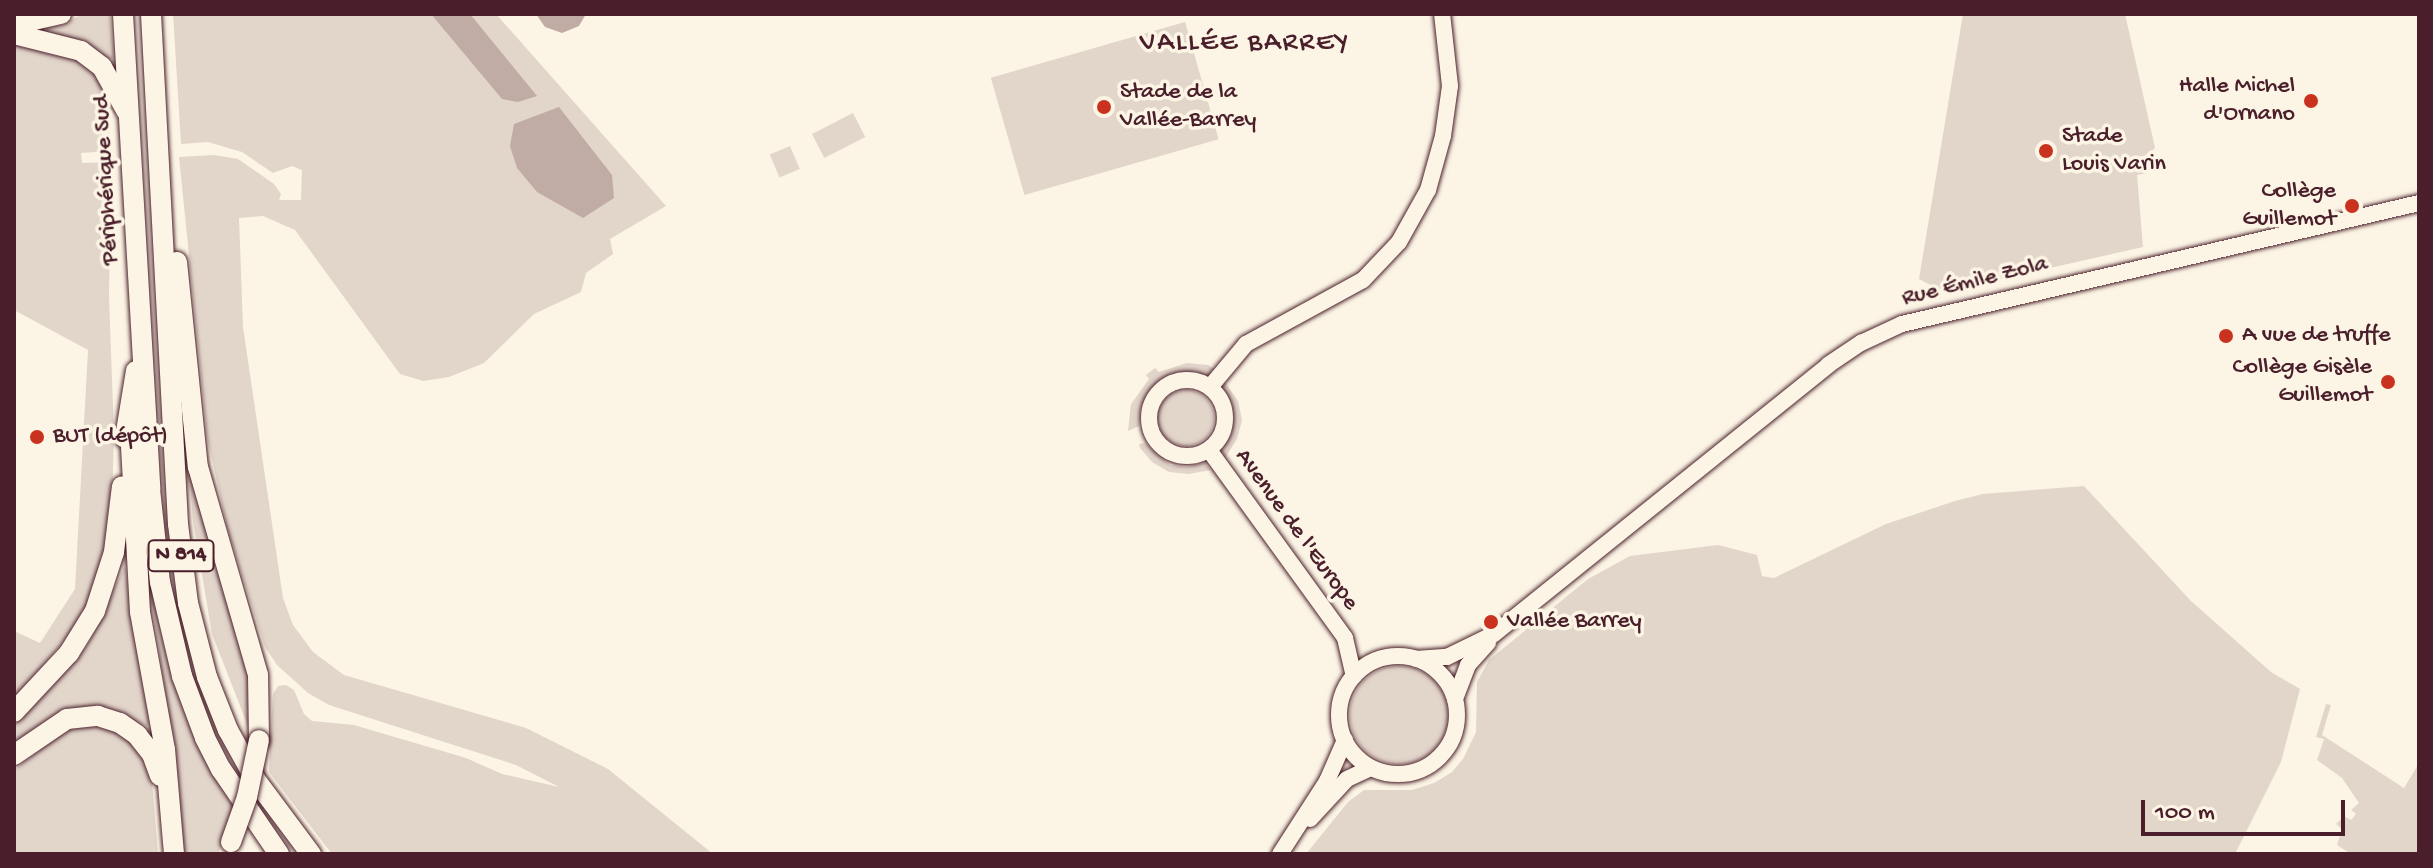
<!DOCTYPE html>
<meta charset="utf-8">
<style>
body{margin:0}
#map{position:relative;width:2433px;height:868px;overflow:hidden;background:#fcf5e5;font-family:"Gochi Hand",sans-serif}
div>[style]{position:absolute}
.green>*{inset:0;background:#e2d5ca;transform-origin:0 0}
.round{border-radius:50%}
.water>*{inset:0;background:#c0aca5}
.roads{filter:drop-shadow(0 0 2px #4a1f2b) drop-shadow(0 0 2px #4a1f2b)}
.secondary>*{height:16px;margin:-8px;padding:0 8px;transform-origin:8px;border-radius:8px;background:#fcf5e5}
.secondary>.ring{margin:-8px;padding:0;box-sizing:content-box;background:none;border:16px solid #fcf5e5;border-radius:50%}
.highway>*{height:20px;margin:-10px;padding:0 10px;transform-origin:10px;border-radius:10px;background:#fcf5e5}
.bridges{filter:drop-shadow(0 0 2px #4a1f2b) drop-shadow(0 0 2px #4a1f2b)}
.highway-bridge>*{height:20px;margin:-10px;padding:0 10px;transform-origin:10px;border-radius:10px;background:#fcf5e5}
.dots>*{width:22px;height:22px;translate:-50% -50%;box-sizing:border-box;border:4px solid #fcf5e5;border-radius:50%}
span{translate:-50% -50%;white-space:nowrap;text-align:center;line-height:1.15;-webkit-text-stroke:7px #fcf5e5;paint-order:stroke}
.shield-label span{padding:2px 6px;background:#fcf5e5;border:2px solid;border-radius:6px;-webkit-text-stroke-width:0}
.shield-label{font-size:22px;color:#4a1f2b;font-weight:700}
.poi-label{font-size:24px;color:#4a1f2b}
.right{translate:-100% -50%;text-align:right}
.left{translate:0 -50%;text-align:left}
.street-label{font-size:24px;color:#4a1f2b}
.quarter-label{font-size:28px;color:#4a1f2b;letter-spacing:2px}
.frame{position:absolute;inset:0;border:16px solid #4a1f2b;pointer-events:none}
.scale{position:absolute;left:2141px;top:800px;width:204px;height:36px;box-sizing:border-box;border:4px solid #4a1f2b;border-top:0;padding-left:10px;font-size:24px;line-height:28px;white-space:nowrap;color:#4a1f2b;-webkit-text-stroke:6px #fcf5e5;paint-order:stroke}
</style>
<div id="map">
<div class="green">
<div style="clip-path:polygon(82px 14px,110px 14px,114px 58px,110px 59px,77px 39px,45px 34px,47px 28px,63px 25px)"></div>
<div style="clip-path:polygon(173px 14px,496px 14px,666px 206px,610px 239px,613px 254px,586px 273px,581px 292px,534px 314px,484px 363px,449px 377px,423px 381px,400px 374px,295px 230px,263px 216px,239px 218px,243px 327px,283px 598px,293px 625px,313px 652px,344px 675px,526px 728px,608px 769px,713px 854px,332px 854px,269px 772px,273px 694px,278px 686px,286px 685px,294px 690px,304px 714px,312px 721px,354px 725px,466px 758px,502px 774px,559px 787px,516px 765px,329px 705px,308px 693px,277px 665px,265px 647px,228px 530px,208px 442px,179px 157px,214px 155px,238px 159px,274px 184px,281px 194px,279px 200px,301px 200px,302px 170px,292px 166px,273px 173px,242px 152px,208px 142px,181px 144px)"></div>
<div style="clip-path:polygon(1963px 14px,2125px 14px,2155px 148px,2146px 155px,2147px 173px,2137px 175px,2143px 247px,1944px 292px,1919px 279px)"></div>
<div style="left:1185px;top:22px;width:122px;height:202px;rotate:74deg"></div>
<div style="clip-path:polygon(14px 44px,83px 62px,96px 72px,107px 89px,110px 151px,81px 153px,82px 163px,111px 162px,109px 296px,114px 433px,112px 505px,104px 561px,94px 592px,79px 623px,14px 699px,14px 631px,40px 643px,75px 589px,88px 350px,14px 310px)"></div>
<div style="left:853px;top:113px;width:27px;height:46px;rotate:63deg"></div>
<div style="left:790px;top:146px;width:25px;height:22px;rotate:67deg"></div>
<div style="clip-path:polygon(1187px 363px,1208px 365px,1216px 370px,1211px 376px,1184px 372px,1157px 382px,1141px 407px,1139px 426px,1128px 431px,1131px 404px,1149px 379px,1146px 375px,1155px 368px,1159px 372px)"></div>
<div style="clip-path:polygon(1225px 382px,1238px 401px,1242px 420px,1237px 439px,1225px 458px,1221px 451px,1231px 434px,1234px 419px,1231px 403px,1222px 388px)"></div>
<div class="round" style="left:1158px;top:390px;width:56px;height:56px"></div>
<div style="clip-path:polygon(1145px 443px,1170px 465px,1186px 467px,1205px 463px,1210px 470px,1189px 474px,1169px 472px,1152px 462px,1140px 448px,1139px 444px)"></div>
<div style="clip-path:polygon(188px 459px,249px 671px,251px 734px,212px 634px,193px 521px)"></div>
<div style="clip-path:polygon(2084px 486px,2191px 601px,2271px 672px,2300px 689px,2281px 762px,2235px 854px,1306px 854px,1348px 802px,1364px 790px,1412px 790px,1434px 783px,1452px 772px,1463px 759px,1476px 732px,1477px 682px,1489px 660px,1588px 579px,1630px 556px,1718px 545px,1757px 555px,1762px 576px,1774px 578px,1886px 524px,1955px 501px,1983px 494px)"></div>
<div style="clip-path:polygon(125px 566px,151px 720px,147px 726px,103px 709px,14px 750px,14px 726px,87px 646px)"></div>
<div style="clip-path:polygon(148px 574px,167px 659px,188px 716px,234px 810px,218px 854px,182px 854px,179px 787px)"></div>
<div class="round" style="left:1350px;top:666px;width:98px;height:98px"></div>
<div style="clip-path:polygon(2326px 704px,2331px 705px,2322px 735px,2404px 788px,2419px 763px,2419px 854px,2351px 854px,2337px 845px,2342px 829px,2336px 824px,2344px 816px,2351px 820px,2356px 814px,2351px 810px,2359px 803px,2342px 778px,2317px 760px,2324px 739px,2316px 737px)"></div>
<div style="clip-path:polygon(98px 726px,125px 736px,144px 758px,152px 781px,158px 854px,14px 854px,14px 770px,69px 728px)"></div>
</div>
<div class="water">
<div style="clip-path:polygon(431px 14px,470px 14px,537px 96px,518px 102px,502px 99px)"></div>
<div style="clip-path:polygon(536px 14px,586px 14px,579px 26px,562px 33px,545px 27px)"></div>
<div style="clip-path:polygon(559px 107px,612px 175px,614px 198px,583px 218px,537px 192px,517px 168px,510px 146px,514px 124px)"></div>
</div>
<div class="roads">
<div class="secondary">
<div class="ring" style="left:1149px;top:380px;width:60px;height:60px"></div>
<div style="left:1210px;top:387px;width:56px;rotate:-50.1deg"></div>
<div style="left:1246px;top:344px;width:133px;rotate:-28.7deg"></div>
<div style="left:1363px;top:280px;width:52px;rotate:-46.5deg"></div>
<div style="left:1399px;top:242px;width:60px;rotate:-60.9deg"></div>
<div style="left:1428px;top:190px;width:56px;rotate:-74.5deg"></div>
<div style="left:1443px;top:136px;width:50px;rotate:-82deg"></div>
<div style="left:1450px;top:86px;width:72px;rotate:-96.3deg"></div>
<div style="left:1209px;top:450px;width:232px;rotate:54.1deg"></div>
<div style="left:1345px;top:638px;width:39px;rotate:77deg"></div>
<div class="ring" style="left:1339px;top:656px;width:102px;height:102px"></div>
<div style="left:1416px;top:659px;width:31px;rotate:-4deg"></div>
<div style="left:1447px;top:657px;width:52px;rotate:-26.1deg"></div>
<div style="left:1494px;top:634px;width:429px;rotate:-38.8deg"></div>
<div style="left:1828px;top:365px;width:40px;rotate:-34deg"></div>
<div style="left:1861px;top:343px;width:45px;rotate:-24.9deg"></div>
<div style="left:1902px;top:324px;width:531px;rotate:-13.17deg"></div>
<div style="left:1455px;top:699px;width:36px;rotate:-69deg"></div>
<div style="left:1468px;top:665px;width:30px;rotate:-48deg"></div>
<div style="left:1310px;top:819px;width:54px;rotate:-47.2deg"></div>
<div style="left:1347px;top:779px;width:26px;rotate:-25deg"></div>
<div style="left:1280px;top:854px;width:87px;rotate:-57.2deg"></div>
<div style="left:1327px;top:781px;width:45px;rotate:-66.3deg"></div>
</div>
<div class="highway">
<div style="left:123px;top:14px;width:476px;rotate:86.7deg"></div>
<div style="left:150px;top:489px;width:94px;rotate:83.9deg"></div>
<div style="left:160px;top:582px;width:97px;rotate:76.8deg"></div>
<div style="left:182px;top:676px;width:66px;rotate:69.6deg"></div>
<div style="left:205px;top:738px;width:35px;rotate:63deg"></div>
<div style="left:221px;top:769px;width:103px;rotate:55.7deg"></div>
<div style="left:151px;top:14px;width:511px;rotate:86.97deg"></div>
<div style="left:178px;top:524px;width:80px;rotate:82.8deg"></div>
<div style="left:188px;top:603px;width:76px;rotate:75.6deg"></div>
<div style="left:207px;top:677px;width:57px;rotate:68.4deg"></div>
<div style="left:228px;top:730px;width:56px;rotate:61.1deg"></div>
<div style="left:255px;top:779px;width:94px;rotate:53.3deg"></div>
<div style="left:14px;top:16px;width:20px;rotate:11deg"></div>
<div style="left:34px;top:20px;width:28px;rotate:-13deg"></div>
<div style="left:14px;top:34px;width:69px;rotate:14.2deg"></div>
<div style="left:81px;top:51px;width:26px;rotate:37deg"></div>
<div style="left:102px;top:67px;width:51px;rotate:60.9deg"></div>
<div style="left:177px;top:262px;width:206px;rotate:84.2deg"></div>
<div style="left:198px;top:467px;width:216px;rotate:73.9deg"></div>
<div style="left:258px;top:675px;width:65px;rotate:89.1deg"></div>
<div style="left:127px;top:427px;width:19px;rotate:78deg"></div>
<div style="left:131px;top:446px;width:166px;rotate:86.9deg"></div>
<div style="left:140px;top:612px;width:139px;rotate:79.7deg"></div>
<div style="left:165px;top:749px;width:105px;rotate:85.1deg"></div>
<div style="left:125px;top:438px;width:68px;rotate:-80.7deg"></div>
<div style="left:14px;top:712px;width:81px;rotate:-47deg"></div>
<div style="left:69px;top:653px;width:49px;rotate:-58.2deg"></div>
<div style="left:95px;top:611px;width:62px;rotate:-72.1deg"></div>
<div style="left:114px;top:552px;width:66px;rotate:-83.1deg"></div>
<div style="left:14px;top:755px;width:64px;rotate:-34.2deg"></div>
<div style="left:67px;top:719px;width:31px;rotate:-6deg"></div>
<div style="left:98px;top:716px;width:23px;rotate:18deg"></div>
<div style="left:120px;top:723px;width:21px;rotate:35deg"></div>
<div style="left:137px;top:735px;width:24px;rotate:52deg"></div>
<div style="left:152px;top:754px;width:23px;rotate:70deg"></div>
</div>
</div>
<div class="bridges">
<div class="highway-bridge">
<div style="left:231px;top:842px;width:48px;rotate:-70.4deg"></div>
<div style="left:247px;top:797px;width:58px;rotate:-78.1deg"></div>
</div>
</div>
<div class="dots">
<div style="left:2311px;top:101px;background:#c8321e"></div>
<div style="left:1104px;top:107px;background:#c8321e"></div>
<div style="left:2046px;top:151px;background:#c8321e"></div>
<div style="left:2352px;top:206px;background:#c8321e"></div>
<div style="left:2226px;top:336px;background:#c8321e"></div>
<div style="left:2388px;top:382px;background:#c8321e"></div>
<div style="left:37px;top:437px;background:#c8321e"></div>
<div style="left:1491px;top:622px;background:#c8321e"></div>
</div>
<div class="shield-label">
<span style="left:181px;top:556px">N 814</span>
</div>
<div class="poi-label">
<span class="right" style="left:2295px;top:101px">Halle Michel<br>d'Ornano</span>
<span class="left" style="left:1120px;top:107px">Stade de la<br>Vallée-Barrey</span>
<span class="left" style="left:2062px;top:151px">Stade<br>Louis Varin</span>
<span class="right" style="left:2336px;top:206px">Collège<br>Guillemot</span>
<span class="left" style="left:2242px;top:336px">A vue de truffe</span>
<span class="right" style="left:2372px;top:382px">Collège Gisèle<br>Guillemot</span>
<span class="left" style="left:53px;top:437px">BUT (dépôt)</span>
<span class="left" style="left:1507px;top:622px">Vallée Barrey</span>
</div>
<div class="street-label">
<span style="left:107px;top:180px;rotate:-93deg">Périphérique Sud</span>
<span style="left:1975px;top:282px;rotate:-14deg">Rue Émile Zola</span>
<span style="left:1296px;top:530px;rotate:54deg">Avenue de l'Europe</span>
</div>
<div class="quarter-label">
<span style="left:1245px;top:44px">VALLÉE BARREY</span>
</div>
<div class="frame"></div>
<div class="scale">100 m</div>
</div>
